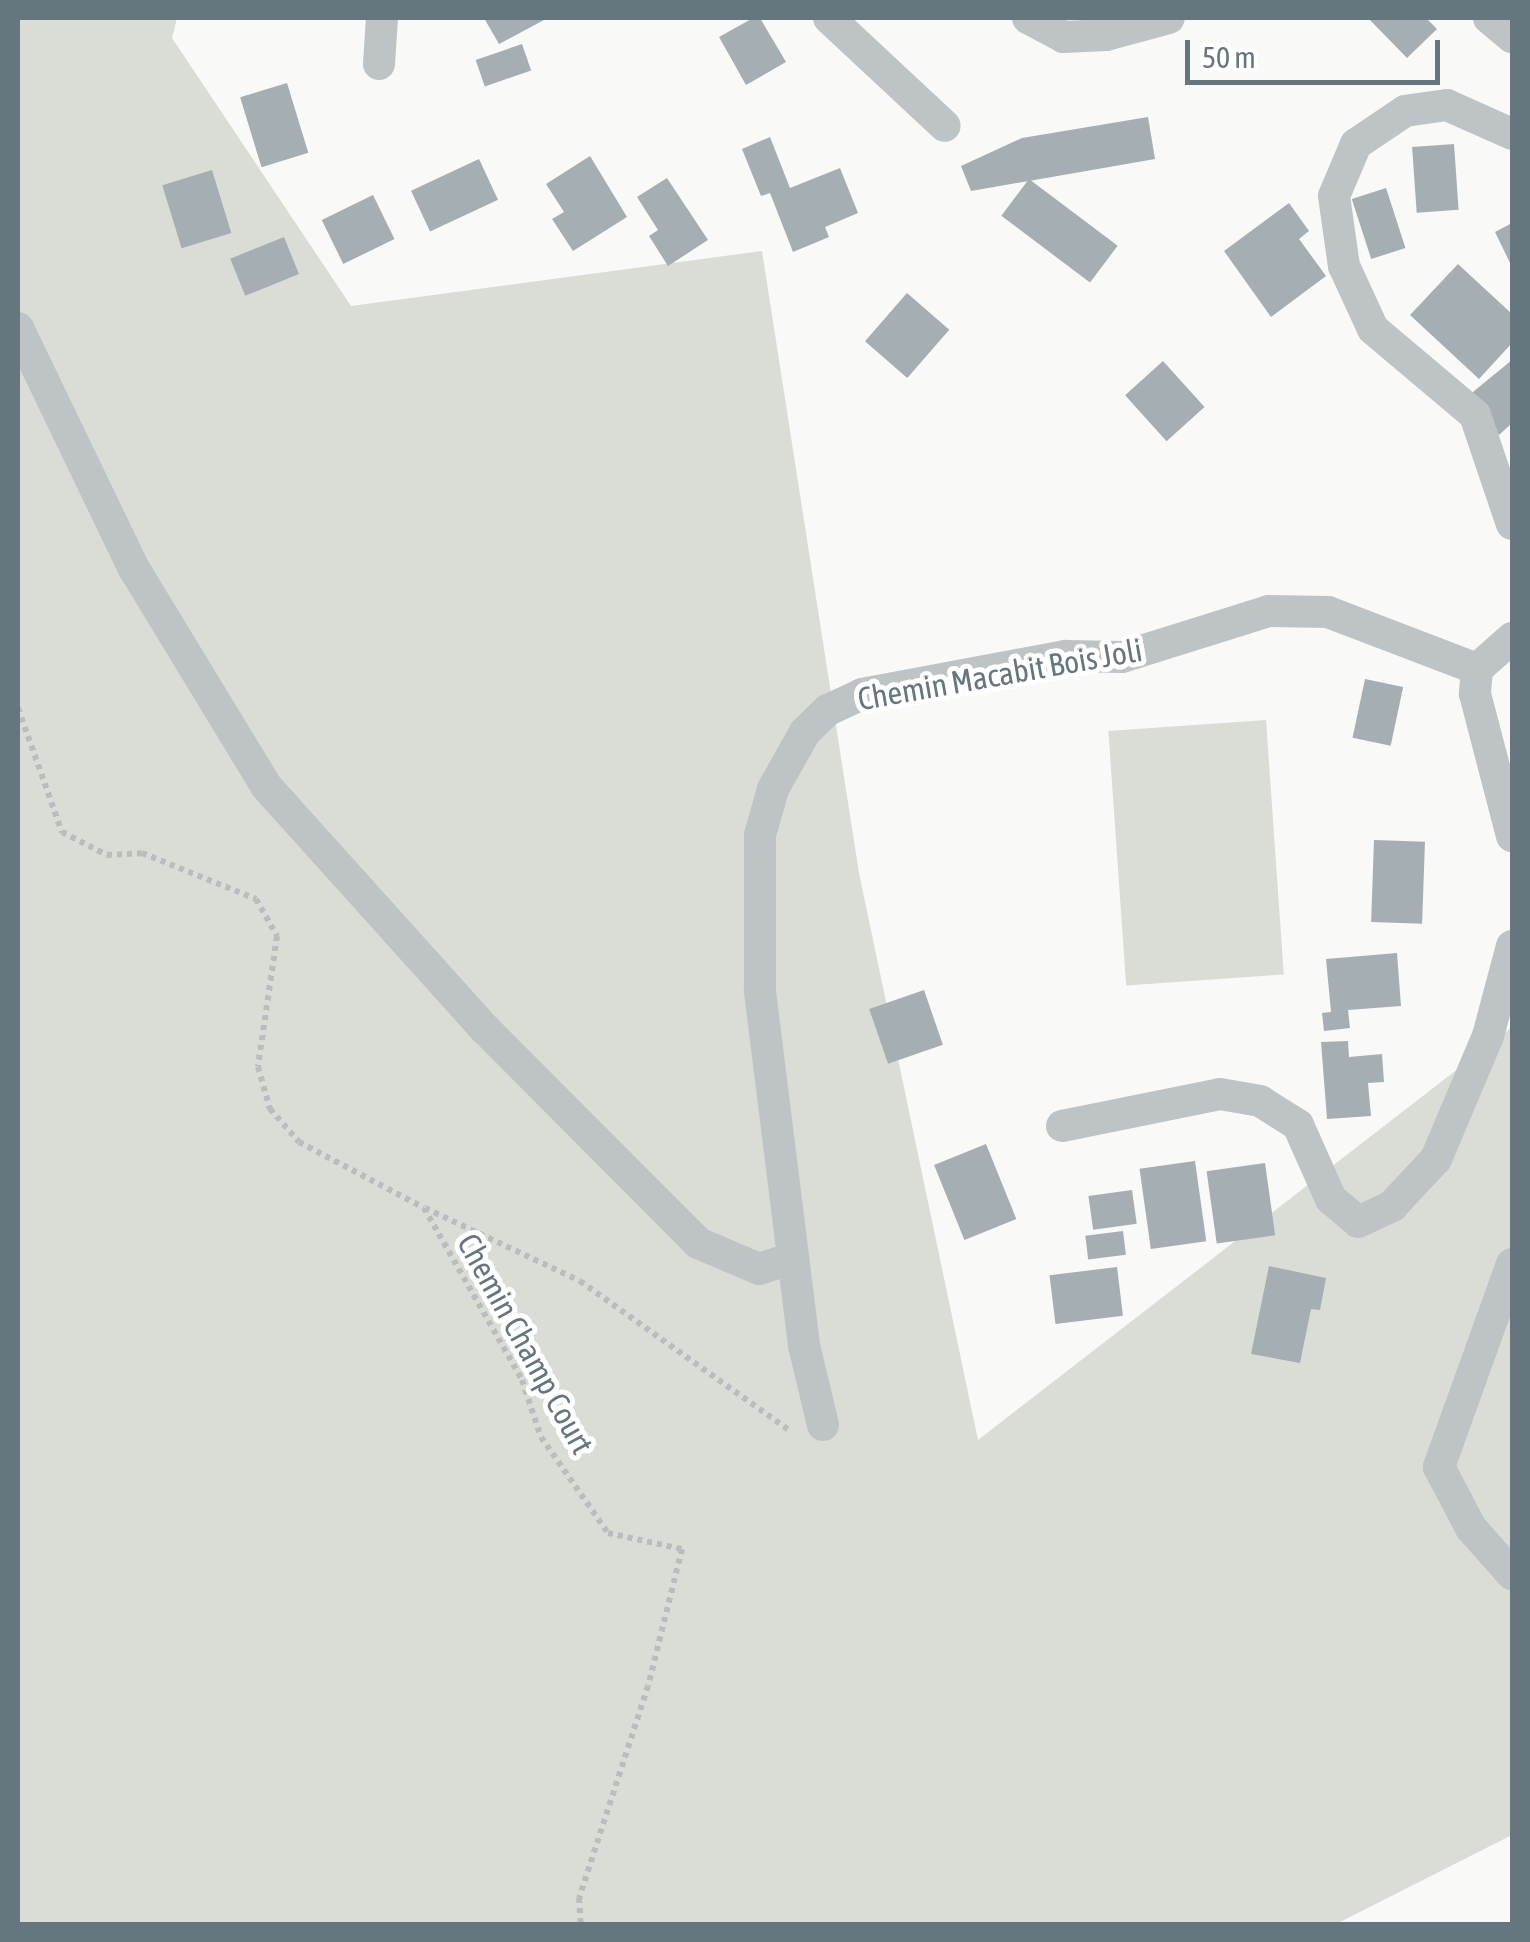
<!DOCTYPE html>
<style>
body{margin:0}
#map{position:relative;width:1530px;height:1942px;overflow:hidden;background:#f9f9f7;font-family:"Asap Condensed",sans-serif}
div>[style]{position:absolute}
.green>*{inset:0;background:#d9ddd6;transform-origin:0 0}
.building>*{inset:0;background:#a5aeb3;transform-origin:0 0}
.path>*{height:6px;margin-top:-3px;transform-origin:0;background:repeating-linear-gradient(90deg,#b9bdbf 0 5px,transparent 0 10px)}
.minor>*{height:32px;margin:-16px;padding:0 16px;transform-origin:16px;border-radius:16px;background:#bec3c6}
span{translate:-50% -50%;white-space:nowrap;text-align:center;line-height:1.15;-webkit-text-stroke:10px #fff;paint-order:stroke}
.street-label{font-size:32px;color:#66767f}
.frame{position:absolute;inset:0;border:20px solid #66767f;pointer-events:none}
.scale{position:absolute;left:1185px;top:40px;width:255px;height:45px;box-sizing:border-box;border:5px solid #66767f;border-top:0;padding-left:12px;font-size:30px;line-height:35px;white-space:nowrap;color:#66767f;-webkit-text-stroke:8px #fff;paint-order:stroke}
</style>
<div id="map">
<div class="green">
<div style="clip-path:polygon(18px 18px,177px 18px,172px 38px,351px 306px,762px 251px,859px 873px,978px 1440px,1512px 1027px,1512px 1835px,1336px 1924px,18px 1924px)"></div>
<div style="left:1266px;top:720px;width:255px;height:158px;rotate:86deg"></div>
</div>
<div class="building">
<div style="clip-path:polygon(484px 18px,542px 18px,544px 20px,499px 44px)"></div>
<div style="clip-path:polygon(753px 18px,760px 18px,786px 62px,746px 85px,719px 37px)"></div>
<div style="clip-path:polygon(1368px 18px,1426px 18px,1437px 29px,1407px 58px)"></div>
<div style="left:522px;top:44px;width:28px;height:49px;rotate:71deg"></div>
<div style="left:287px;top:83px;width:73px;height:49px;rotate:73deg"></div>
<div style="clip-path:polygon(1148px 117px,1155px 159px,971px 191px,961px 166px,1022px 138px)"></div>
<div style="clip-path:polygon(770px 137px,790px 188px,840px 168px,858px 213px,825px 227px,829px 237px,793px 252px,770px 193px,761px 196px,742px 149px)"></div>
<div style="left:1454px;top:144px;width:66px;height:42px;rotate:86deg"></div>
<div style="clip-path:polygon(590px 156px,627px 217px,573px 251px,552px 219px,564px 212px,546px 184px)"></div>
<div style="left:479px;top:159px;width:45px;height:75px;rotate:65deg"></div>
<div style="left:212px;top:170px;width:66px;height:52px;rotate:73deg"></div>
<div style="clip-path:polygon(667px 178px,708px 240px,668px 266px,649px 236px,658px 230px,637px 197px)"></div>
<div style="left:1029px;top:179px;width:111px;height:46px;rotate:37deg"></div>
<div style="left:1386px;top:188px;width:63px;height:36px;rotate:72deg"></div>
<div style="left:373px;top:195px;width:49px;height:57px;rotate:64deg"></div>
<div style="clip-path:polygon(1289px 203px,1309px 231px,1299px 239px,1326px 276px,1271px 317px,1224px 251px)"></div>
<div style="clip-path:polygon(1512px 223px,1512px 267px,1495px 232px)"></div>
<div style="left:284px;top:237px;width:40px;height:58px;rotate:68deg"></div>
<div style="clip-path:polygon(1458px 264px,1512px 314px,1512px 343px,1479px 379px,1410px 315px)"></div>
<div style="left:907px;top:293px;width:56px;height:64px;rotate:41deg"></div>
<div style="clip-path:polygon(1512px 360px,1512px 423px,1499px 435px,1468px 396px)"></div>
<div style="left:1163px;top:361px;width:62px;height:51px;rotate:48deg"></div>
<div style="left:1365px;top:679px;width:39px;height:60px;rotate:12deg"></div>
<div style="left:1374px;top:840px;width:51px;height:82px;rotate:2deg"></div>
<div style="clip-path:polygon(1397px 953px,1401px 1006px,1348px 1010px,1350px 1028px,1324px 1031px,1322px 1013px,1331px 1012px,1326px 959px)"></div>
<div style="left:924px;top:990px;width:58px;height:58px;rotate:71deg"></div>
<div style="clip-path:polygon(1348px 1041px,1349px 1057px,1382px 1054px,1384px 1082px,1368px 1083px,1371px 1116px,1327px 1119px,1321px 1042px)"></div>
<div style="left:986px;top:1144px;width:81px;height:56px;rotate:68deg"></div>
<div style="left:1195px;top:1161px;width:81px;height:56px;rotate:82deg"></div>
<div style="left:1265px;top:1163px;width:73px;height:59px;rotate:82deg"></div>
<div style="left:1132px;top:1190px;width:34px;height:44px;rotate:82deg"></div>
<div style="left:1123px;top:1231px;width:24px;height:38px;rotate:83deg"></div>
<div style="clip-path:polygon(1269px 1266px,1326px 1278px,1320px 1310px,1311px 1309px,1300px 1363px,1251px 1354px)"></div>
<div style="left:1117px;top:1267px;width:49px;height:68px;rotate:83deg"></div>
</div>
<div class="path">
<div style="left:18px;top:708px;width:132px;rotate:70.5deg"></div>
<div style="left:62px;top:832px;width:51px;rotate:27.1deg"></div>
<div style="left:107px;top:855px;width:35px;rotate:-3deg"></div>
<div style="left:142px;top:853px;width:123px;rotate:22deg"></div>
<div style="left:256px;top:899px;width:43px;rotate:60.4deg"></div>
<div style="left:277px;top:936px;width:132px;rotate:98.3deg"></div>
<div style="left:258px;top:1067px;width:44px;rotate:74.1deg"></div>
<div style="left:270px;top:1109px;width:44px;rotate:48.7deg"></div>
<div style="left:299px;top:1142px;width:141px;rotate:27.8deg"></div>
<div style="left:424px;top:1208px;width:198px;rotate:60.3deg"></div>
<div style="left:522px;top:1380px;width:60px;rotate:71.6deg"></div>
<div style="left:541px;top:1437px;width:117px;rotate:55.1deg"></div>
<div style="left:608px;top:1533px;width:76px;rotate:12.2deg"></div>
<div style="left:682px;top:1549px;width:141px;rotate:103.9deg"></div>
<div style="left:648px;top:1686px;width:223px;rotate:108deg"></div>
<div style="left:579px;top:1898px;width:26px;rotate:86deg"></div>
<div style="left:425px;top:1208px;width:171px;rotate:25.2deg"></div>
<div style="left:580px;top:1281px;width:257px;rotate:35.5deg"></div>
</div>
<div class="minor">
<div style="left:829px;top:18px;width:158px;rotate:43deg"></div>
<div style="left:1028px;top:18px;width:40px;rotate:28deg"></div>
<div style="left:1063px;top:37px;width:43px;rotate:-2.7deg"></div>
<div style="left:1106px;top:35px;width:65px;rotate:-15.1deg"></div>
<div style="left:1489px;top:18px;width:30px;rotate:40deg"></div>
<div style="left:379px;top:64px;width:46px;rotate:-86.3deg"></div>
<div style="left:1512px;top:134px;width:71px;rotate:-156deg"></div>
<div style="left:1447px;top:105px;width:42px;rotate:171.9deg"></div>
<div style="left:1405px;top:111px;width:59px;rotate:146deg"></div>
<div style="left:1356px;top:144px;width:56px;rotate:112.9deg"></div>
<div style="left:1334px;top:196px;width:71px;rotate:81.9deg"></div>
<div style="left:1344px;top:266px;width:69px;rotate:65.3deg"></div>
<div style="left:1373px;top:329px;width:133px;rotate:40.1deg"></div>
<div style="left:1475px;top:415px;width:115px;rotate:71.3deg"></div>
<div style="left:18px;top:328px;width:265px;rotate:64.3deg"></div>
<div style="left:133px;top:567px;width:256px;rotate:58.7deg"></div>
<div style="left:266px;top:786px;width:327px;rotate:48deg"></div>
<div style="left:485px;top:1029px;width:302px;rotate:45.1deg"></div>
<div style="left:698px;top:1243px;width:66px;rotate:23.1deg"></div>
<div style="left:759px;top:1269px;width:36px;rotate:-18deg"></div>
<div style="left:1512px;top:638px;width:47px;rotate:138.5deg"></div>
<div style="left:1477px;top:669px;width:25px;rotate:95deg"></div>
<div style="left:1475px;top:694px;width:147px;rotate:75.4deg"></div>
<div style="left:1062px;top:1126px;width:161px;rotate:-11.4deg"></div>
<div style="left:1220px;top:1094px;width:41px;rotate:9.9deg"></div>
<div style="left:1260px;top:1101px;width:45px;rotate:32.3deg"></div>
<div style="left:1298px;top:1125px;width:81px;rotate:66deg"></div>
<div style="left:1331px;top:1199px;width:35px;rotate:40deg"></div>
<div style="left:1358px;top:1222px;width:38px;rotate:-25deg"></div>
<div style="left:1392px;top:1206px;width:64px;rotate:-46.9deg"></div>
<div style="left:1436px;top:1159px;width:134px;rotate:-67.1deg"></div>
<div style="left:1488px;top:1036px;width:93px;rotate:-75.1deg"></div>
<div style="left:1512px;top:1264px;width:216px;rotate:109.8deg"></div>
<div style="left:1439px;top:1467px;width:69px;rotate:62.3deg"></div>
<div style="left:1471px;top:1528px;width:62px;rotate:48.3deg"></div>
<div style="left:823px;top:1425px;width:82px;rotate:-103.4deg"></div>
<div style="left:804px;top:1345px;width:358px;rotate:-97.1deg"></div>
<div style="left:760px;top:990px;width:155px;rotate:-90deg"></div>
<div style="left:760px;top:835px;width:48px;rotate:-74.2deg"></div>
<div style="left:773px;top:789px;width:65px;rotate:-60.7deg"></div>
<div style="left:805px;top:732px;width:32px;rotate:-44deg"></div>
<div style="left:828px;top:710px;width:38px;rotate:-25deg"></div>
<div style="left:862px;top:694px;width:208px;rotate:-10.6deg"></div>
<div style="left:1066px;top:656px;width:56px;rotate:1deg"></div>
<div style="left:1122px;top:657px;width:154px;rotate:-17.4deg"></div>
<div style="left:1269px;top:611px;width:59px;rotate:1deg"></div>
<div style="left:1328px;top:612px;width:160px;rotate:20.9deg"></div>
</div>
<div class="street-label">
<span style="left:1000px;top:675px;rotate:-10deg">Chemin Macabit Bois Joli</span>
<span style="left:525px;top:1344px;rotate:61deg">Chemin Champ Court</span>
</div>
<div class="frame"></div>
<div class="scale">50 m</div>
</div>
